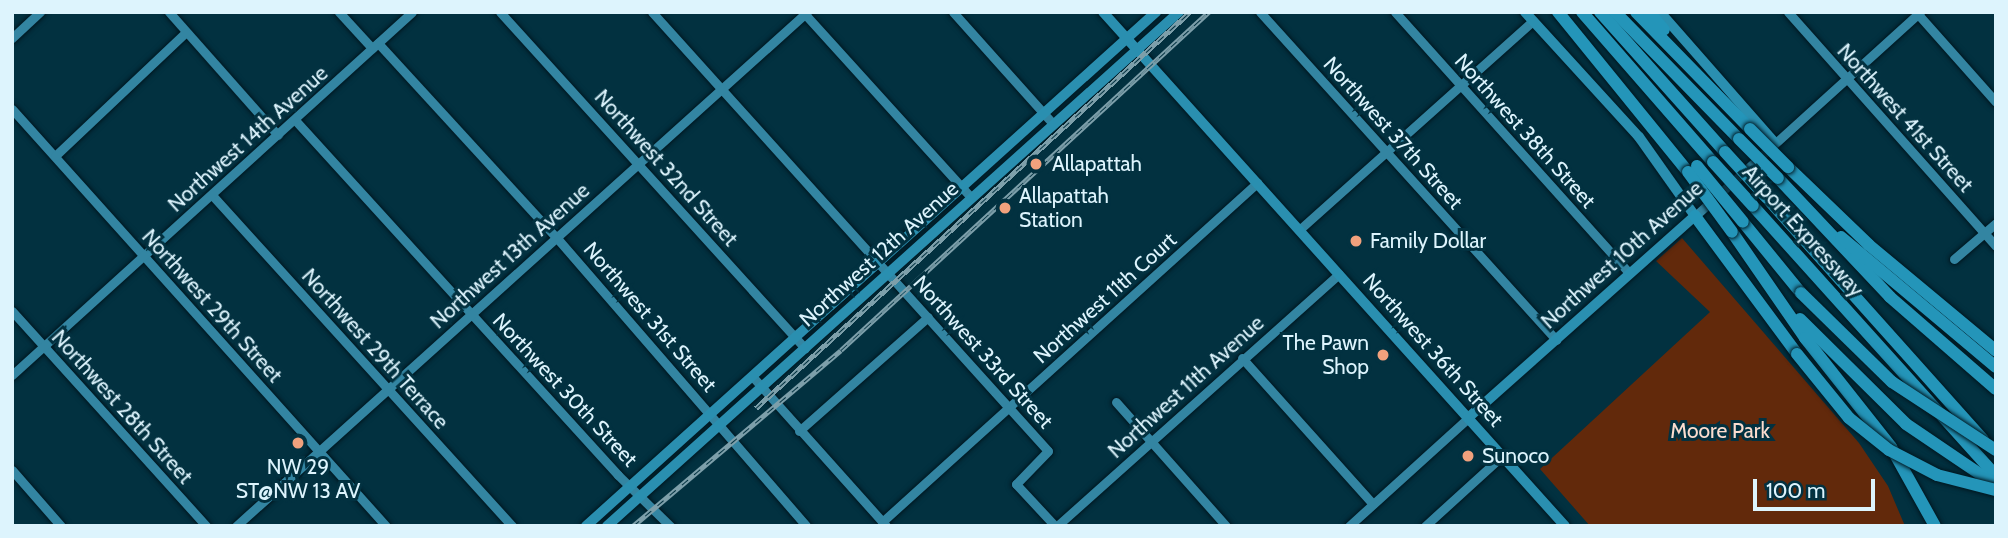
<!DOCTYPE html>
<style>
body{margin:0}
#map{position:relative;width:2008px;height:538px;overflow:hidden;background:#023140;font-family:Cabin,sans-serif}
div>[style]{position:absolute}
.green>*{inset:0;background:#62290b}
.roads{filter:drop-shadow(0 0 2px #001720) drop-shadow(0 0 2px #001720)}
.minor>*{height:9px;margin:-4.5px;padding:0 4.5px;transform-origin:4.5px;border-radius:4.5px;background:#3385a2}
.major>*{height:10px;margin:-5px;padding:0 5px;transform-origin:5px;border-radius:5px;background:#2a8fb0}
.highway>*{height:12px;margin:-6px;padding:0 6px;transform-origin:6px;border-radius:6px;background:#2495b9}
.rail>*{height:5px;margin-top:-2.5px;transform-origin:0;background:repeating-linear-gradient(90deg,#023140 0 8px,#7d9faa 0 16px);box-sizing:border-box;border-block:2px solid #7d9faa}
.bridges{filter:drop-shadow(0 0 2px #001720) drop-shadow(0 0 2px #001720)}
.highway-bridge>*{height:12px;margin:-6px;padding:0 6px;transform-origin:6px;border-radius:6px;background:#2495b9}
.dots>*{width:19px;height:19px;translate:-50% -50%;box-sizing:border-box;border:4px solid #023140;border-radius:50%}
span{translate:-50% -50%;white-space:nowrap;text-align:center;line-height:1.15;-webkit-text-stroke:6px #023140;paint-order:stroke}
.street-label{font-size:21px;color:#ddf4fd}
.poi-label{font-size:21px;color:#ddf4fd}
.left{translate:0 -50%;text-align:left}
.right{translate:-100% -50%;text-align:right}
.park-label{font-size:21px;color:#fcddcf}
.frame{position:absolute;inset:0;border:14px solid #ddf4fd;pointer-events:none}
.scale{position:absolute;left:1753px;top:479px;width:122px;height:32px;box-sizing:border-box;border:4px solid #ddf4fd;border-top:0;padding-left:9px;font-size:21px;line-height:24px;white-space:nowrap;color:#ddf4fd;-webkit-text-stroke:5px #023140;paint-order:stroke}
</style>
<div id="map">
<div class="green">
<div style="clip-path:polygon(1682px 238px,1859px 443px,1888px 486px,1905px 526px,1590px 526px,1540px 469px,1710px 312px,1656px 261px)"></div>
</div>
<div class="roads">
<div class="minor">
<div style="left:169px;top:12px;width:164px;rotate:48.5deg"></div>
<div style="left:339px;top:12px;width:49px;rotate:47.5deg"></div>
<div style="left:500px;top:12px;width:454px;rotate:47.8deg"></div>
<div style="left:652px;top:12px;width:591px;rotate:47.95deg"></div>
<div style="left:1048px;top:451px;width:46px;rotate:134.1deg"></div>
<div style="left:1016px;top:484px;width:57px;rotate:47.1deg"></div>
<div style="left:803px;top:12px;width:250px;rotate:47.8deg"></div>
<div style="left:953px;top:12px;width:150px;rotate:48.2deg"></div>
<div style="left:1260px;top:12px;width:442px;rotate:47.9deg"></div>
<div style="left:1395px;top:12px;width:351px;rotate:48.1deg"></div>
<div style="left:1788px;top:12px;width:313px;rotate:48.4deg"></div>
<div style="left:1916px;top:12px;width:120px;rotate:48.4deg"></div>
<div style="left:12px;top:38px;width:38px;rotate:-43deg"></div>
<div style="left:378px;top:43px;width:263px;rotate:47.5deg"></div>
<div style="left:556px;top:237px;width:382px;rotate:49.1deg"></div>
<div style="left:12px;top:109px;width:560px;rotate:48.11deg"></div>
<div style="left:295px;top:120px;width:480px;rotate:47.7deg"></div>
<div style="left:618px;top:475px;width:73px;rotate:44.4deg"></div>
<div style="left:55px;top:156px;width:180px;rotate:-43.4deg"></div>
<div style="left:212px;top:195px;width:447px;rotate:47.8deg"></div>
<div style="left:1695px;top:216px;width:304px;rotate:-42.2deg"></div>
<div style="left:1299px;top:230px;width:314px;rotate:-41.8deg"></div>
<div style="left:1954px;top:259px;width:55px;rotate:-40.6deg"></div>
<div style="left:12px;top:311px;width:290px;rotate:47.9deg"></div>
<div style="left:1242px;top:358px;width:196px;rotate:48.1deg"></div>
<div style="left:12px;top:375px;width:540px;rotate:-42.22deg"></div>
<div style="left:752px;top:376px;width:201px;rotate:48.2deg"></div>
<div style="left:1116px;top:402px;width:166px;rotate:48.4deg"></div>
<div style="left:799px;top:431px;width:172px;rotate:-41.5deg"></div>
<div style="left:12px;top:470px;width:74px;rotate:48.8deg"></div>
<div style="left:882px;top:522px;width:506px;rotate:-42.11deg"></div>
<div style="left:236px;top:526px;width:768px;rotate:-41.99deg"></div>
<div style="left:1057px;top:526px;width:378px;rotate:-41.8deg"></div>
<div style="left:1349px;top:526px;width:161px;rotate:-42.2deg"></div>
<div style="left:1425px;top:526px;width:104px;rotate:-42.3deg"></div>
</div>
<div class="major">
<div style="left:1103px;top:12px;width:691px;rotate:48.05deg"></div>
<div style="left:1660px;top:12px;width:174px;rotate:48.7deg"></div>
<div style="left:1468px;top:418px;width:304px;rotate:-41.7deg"></div>
<div style="left:1695px;top:216px;width:97px;rotate:-125.3deg"></div>
<div style="left:1639px;top:137px;width:169px;rotate:-132.4deg"></div>
<div style="left:586px;top:526px;width:768px;rotate:-42.04deg"></div>
<div style="left:607px;top:526px;width:769px;rotate:-41.94deg"></div>
</div>
<div class="highway">
<div style="left:1558px;top:12px;width:206px;rotate:50.9deg"></div>
<div style="left:1582px;top:12px;width:199px;rotate:48.9deg"></div>
<div style="left:1600px;top:12px;width:188px;rotate:48.2deg"></div>
<div style="left:1615px;top:12px;width:177px;rotate:45.7deg"></div>
<div style="left:1636px;top:12px;width:163px;rotate:45.7deg"></div>
<div style="left:1649px;top:12px;width:23px;rotate:50deg"></div>
<div style="left:1788px;top:167px;width:112px;rotate:43.9deg"></div>
<div style="left:1869px;top:245px;width:165px;rotate:39.8deg"></div>
<div style="left:1778px;top:178px;width:163px;rotate:46.7deg"></div>
<div style="left:1890px;top:297px;width:140px;rotate:41deg"></div>
<div style="left:1767px;top:198px;width:324px;rotate:48.2deg"></div>
<div style="left:1753px;top:206px;width:363px;rotate:48deg"></div>
<div style="left:1695px;top:216px;width:172px;rotate:53.5deg"></div>
<div style="left:1743px;top:222px;width:92px;rotate:50.8deg"></div>
<div style="left:1732px;top:232px;width:129px;rotate:55.4deg"></div>
<div style="left:1805px;top:338px;width:139px;rotate:51.7deg"></div>
<div style="left:1891px;top:447px;width:90px;rotate:60.9deg"></div>
<div style="left:1841px;top:237px;width:202px;rotate:40deg"></div>
<div style="left:1800px;top:319px;width:149px;rotate:44.7deg"></div>
<div style="left:1906px;top:424px;width:109px;rotate:34.1deg"></div>
</div>
</div>
<div class="rail">
<div style="left:756px;top:408px;width:588px;rotate:-42.38deg"></div>
<div style="left:633px;top:526px;width:272px;rotate:-40.2deg"></div>
<div style="left:841px;top:350px;width:500px;rotate:-42.6deg"></div>
</div>
<div class="bridges">
<div class="highway-bridge">
<div style="left:1750px;top:129px;width:54px;rotate:45deg"></div>
<div style="left:1739px;top:139px;width:55px;rotate:45deg"></div>
<div style="left:1725px;top:152px;width:62px;rotate:47.6deg"></div>
<div style="left:1713px;top:162px;width:59px;rotate:47.7deg"></div>
<div style="left:1697px;top:166px;width:72px;rotate:50.6deg"></div>
<div style="left:1688px;top:172px;width:74px;rotate:53.7deg"></div>
<div style="left:1801px;top:293px;width:127px;rotate:44.4deg"></div>
<div style="left:1892px;top:382px;width:124px;rotate:33.2deg"></div>
<div style="left:1797px;top:354px;width:82px;rotate:50.9deg"></div>
<div style="left:1849px;top:418px;width:51px;rotate:38.7deg"></div>
<div style="left:1889px;top:450px;width:54px;rotate:27.5deg"></div>
<div style="left:1937px;top:475px;width:61px;rotate:14.3deg"></div>
</div>
</div>
<div class="dots">
<div style="left:1036px;top:164px;background:#f1a17d"></div>
<div style="left:1005px;top:208px;background:#f1a17d"></div>
<div style="left:1356px;top:241px;background:#f1a17d"></div>
<div style="left:1383px;top:355px;background:#f1a17d"></div>
<div style="left:298px;top:443px;background:#f1a17d"></div>
<div style="left:1468px;top:456px;background:#f1a17d"></div>
</div>
<div class="street-label">
<span style="left:1905px;top:118px;rotate:48deg">Northwest 41st Street</span>
<span style="left:1525px;top:131px;rotate:48deg">Northwest 38th Street</span>
<span style="left:1393px;top:133px;rotate:48deg">Northwest 37th Street</span>
<span style="left:248px;top:139px;rotate:-42deg">Northwest 14th Avenue</span>
<span style="left:666px;top:168px;rotate:48deg">Northwest 32nd Street</span>
<span style="left:1803px;top:231px;rotate:48deg">Airport Expressway</span>
<span style="left:879px;top:254px;rotate:-42deg">Northwest 12th Avenue</span>
<span style="left:1622px;top:255px;rotate:-42deg">Northwest 10th Avenue</span>
<span style="left:510px;top:256px;rotate:-42deg">Northwest 13th Avenue</span>
<span style="left:1105px;top:298px;rotate:-42deg">Northwest 11th Court</span>
<span style="left:212px;top:306px;rotate:48deg">Northwest 29th Street</span>
<span style="left:650px;top:317px;rotate:49deg">Northwest 31st Street</span>
<span style="left:375px;top:349px;rotate:48deg">Northwest 29th Terrace</span>
<span style="left:1433px;top:350px;rotate:48deg">Northwest 36th Street</span>
<span style="left:983px;top:352px;rotate:48deg">Northwest 33rd Street</span>
<span style="left:1186px;top:387px;rotate:-42deg">Northwest 11th Avenue</span>
<span style="left:565px;top:390px;rotate:47deg">Northwest 30th Street</span>
<span style="left:122px;top:407px;rotate:48deg">Northwest 28th Street</span>
</div>
<div class="poi-label">
<span class="left" style="left:1052px;top:164px">Allapattah</span>
<span class="left" style="left:1019px;top:208px">Allapattah<br>Station</span>
<span class="left" style="left:1370px;top:241px">Family Dollar</span>
<span class="right" style="left:1369px;top:355px">The Pawn<br>Shop</span>
<span class="left" style="left:1482px;top:456px">Sunoco</span>
<span style="left:298px;top:479px">NW 29<br>ST@NW 13 AV</span>
</div>
<div class="park-label">
<span style="left:1720px;top:431px">Moore Park</span>
</div>
<div class="frame"></div>
<div class="scale">100 m</div>
</div>
